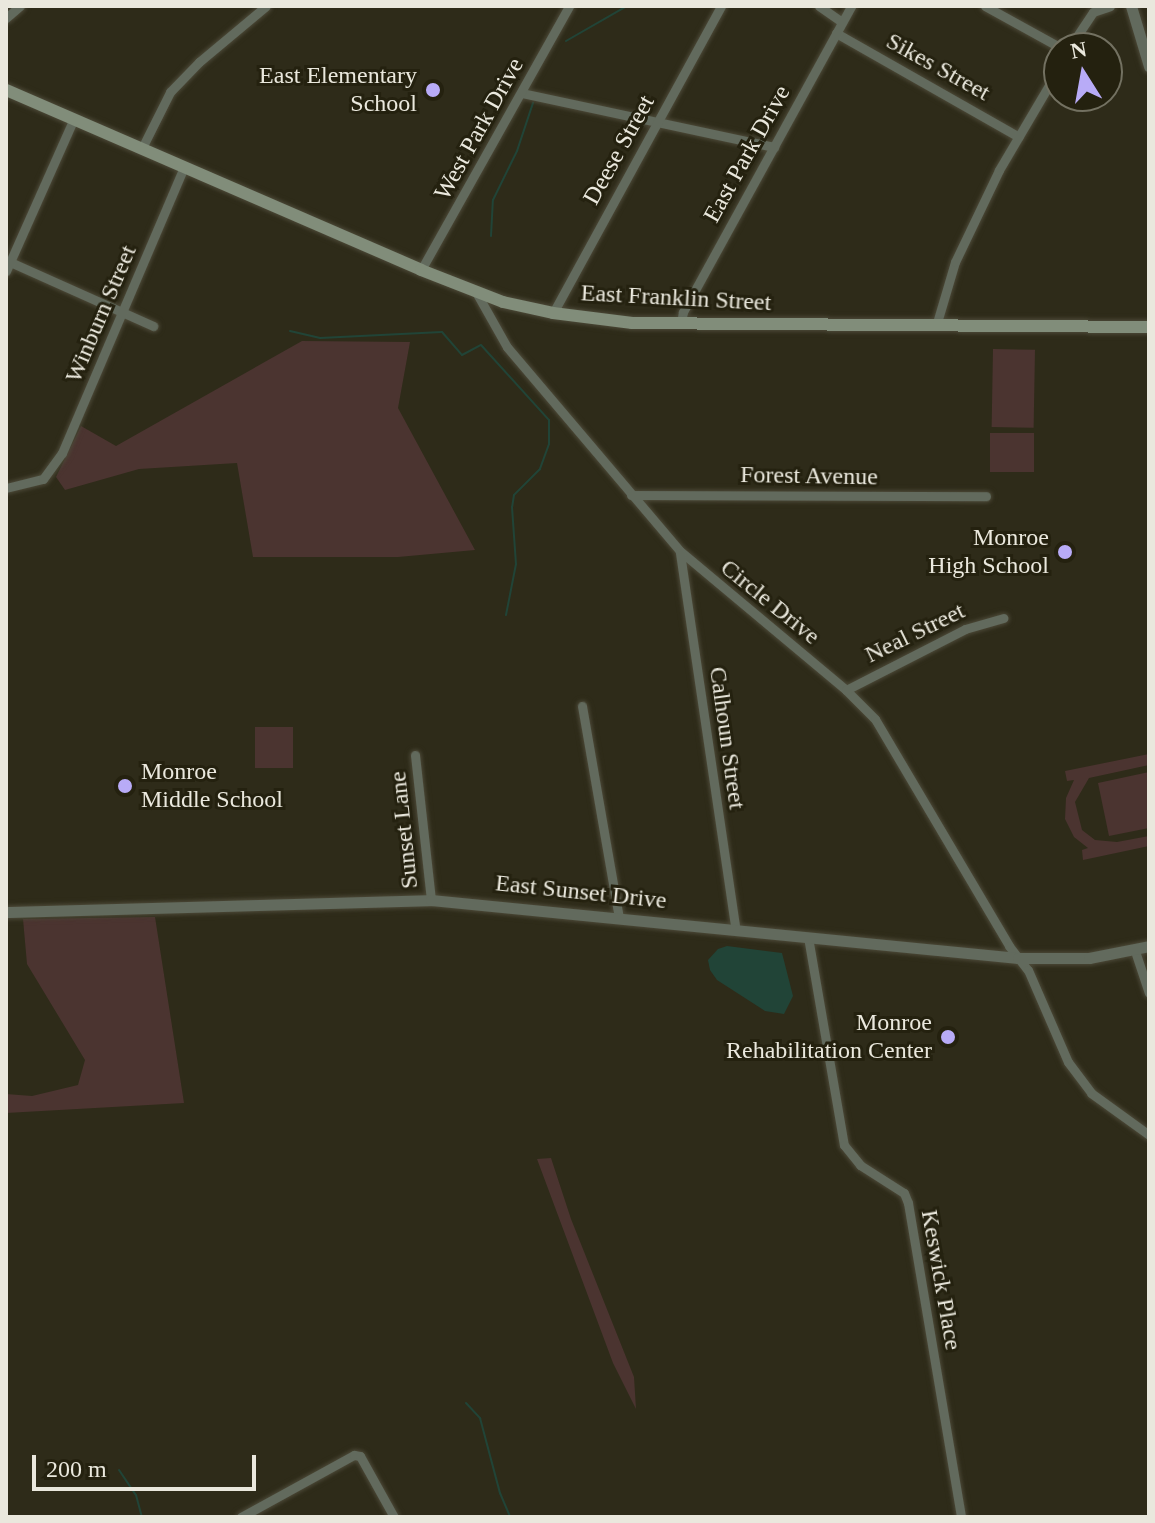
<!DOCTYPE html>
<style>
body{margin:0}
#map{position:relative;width:1155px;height:1523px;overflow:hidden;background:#2e2b19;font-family:Georgia,serif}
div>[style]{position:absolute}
.green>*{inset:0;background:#4b3430;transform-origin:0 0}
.water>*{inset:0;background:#214437}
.stream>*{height:2px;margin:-1px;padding:0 1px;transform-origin:1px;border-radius:1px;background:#214437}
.roads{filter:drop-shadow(0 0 2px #4c4938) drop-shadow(0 0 2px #4c4938)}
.minor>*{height:9px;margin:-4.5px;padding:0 4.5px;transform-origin:4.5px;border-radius:4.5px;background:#626a5d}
.tertiary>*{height:11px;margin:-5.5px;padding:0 5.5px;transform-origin:5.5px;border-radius:5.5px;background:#626a5d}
.secondary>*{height:12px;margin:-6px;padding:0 6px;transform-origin:6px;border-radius:6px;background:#818d7a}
.dots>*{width:22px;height:22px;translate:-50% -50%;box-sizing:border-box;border:4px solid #24210f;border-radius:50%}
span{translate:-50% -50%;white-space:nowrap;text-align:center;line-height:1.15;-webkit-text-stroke:6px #24210f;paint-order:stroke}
.street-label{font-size:24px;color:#eae8dd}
.poi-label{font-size:24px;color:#eae8dd}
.right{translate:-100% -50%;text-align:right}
.left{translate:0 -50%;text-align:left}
.frame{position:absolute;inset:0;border:8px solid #eae8dd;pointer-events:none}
.north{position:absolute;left:1043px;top:32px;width:80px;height:80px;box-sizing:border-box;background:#24210f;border:2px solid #737161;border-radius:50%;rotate:349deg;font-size:22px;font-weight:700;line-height:32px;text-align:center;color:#eae8dd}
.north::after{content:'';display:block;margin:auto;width:28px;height:36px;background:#b8abf7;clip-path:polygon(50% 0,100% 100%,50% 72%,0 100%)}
.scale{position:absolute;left:32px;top:1455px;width:224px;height:36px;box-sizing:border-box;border:4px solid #eae8dd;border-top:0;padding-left:10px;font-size:24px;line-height:28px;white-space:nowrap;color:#eae8dd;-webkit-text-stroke:6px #24210f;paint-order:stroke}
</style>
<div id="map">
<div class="green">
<div style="clip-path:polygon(302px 341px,410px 342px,398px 408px,475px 550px,398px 557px,253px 557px,237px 463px,139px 469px,65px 490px,56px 477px,81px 426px,116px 446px)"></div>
<div style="left:993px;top:349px;width:42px;height:78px;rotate:1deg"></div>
<div style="left:990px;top:433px;width:44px;height:39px"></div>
<div style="left:255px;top:727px;width:38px;height:41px"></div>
<div style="clip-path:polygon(1149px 754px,1149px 765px,1089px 778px,1075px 802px,1082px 830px,1095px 840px,1117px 842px,1149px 836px,1149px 846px,1083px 860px,1082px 850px,1088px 848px,1074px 837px,1065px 819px,1066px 798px,1074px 780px,1067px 781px,1065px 771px)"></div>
<div style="clip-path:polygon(1149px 772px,1149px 828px,1109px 836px,1098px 783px)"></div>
<div style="clip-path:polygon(155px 917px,184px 1103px,6px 1113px,6px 1094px,32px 1096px,78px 1085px,85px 1060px,27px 964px,23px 919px)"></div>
<div style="clip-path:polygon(551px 1158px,571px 1219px,634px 1377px,636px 1409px,613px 1363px,537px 1159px)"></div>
</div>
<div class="water">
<div style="clip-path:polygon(727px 946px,782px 953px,793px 996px,784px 1014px,765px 1011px,717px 980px,710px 970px,708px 960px,718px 949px)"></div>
</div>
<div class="stream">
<div style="left:566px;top:41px;width:70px;rotate:-29.8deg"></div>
<div style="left:491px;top:236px;width:36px;rotate:-87deg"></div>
<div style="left:493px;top:200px;width:55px;rotate:-63.9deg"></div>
<div style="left:517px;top:151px;width:51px;rotate:-71.6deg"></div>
<div style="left:290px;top:331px;width:31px;rotate:13deg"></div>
<div style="left:320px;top:338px;width:122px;rotate:-2.8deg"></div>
<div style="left:442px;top:332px;width:30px;rotate:49deg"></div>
<div style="left:462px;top:355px;width:21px;rotate:-28deg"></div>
<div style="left:481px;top:345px;width:101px;rotate:47.8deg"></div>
<div style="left:549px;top:420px;width:24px;rotate:90deg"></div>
<div style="left:549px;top:444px;width:27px;rotate:110deg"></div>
<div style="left:540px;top:469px;width:37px;rotate:135deg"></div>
<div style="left:514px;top:495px;width:12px;rotate:99deg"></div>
<div style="left:512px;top:507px;width:57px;rotate:86deg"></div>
<div style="left:516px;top:564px;width:52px;rotate:101.1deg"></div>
<div style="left:466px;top:1403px;width:21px;rotate:47deg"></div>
<div style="left:480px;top:1418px;width:78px;rotate:75.1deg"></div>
<div style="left:500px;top:1493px;width:26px;rotate:67deg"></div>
<div style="left:119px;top:1470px;width:30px;rotate:56deg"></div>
<div style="left:136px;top:1495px;width:23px;rotate:75deg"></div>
</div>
<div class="roads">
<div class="minor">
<div style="left:819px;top:6px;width:28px;rotate:35deg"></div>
<div style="left:985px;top:6px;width:87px;rotate:28.9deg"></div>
<div style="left:6px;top:18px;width:18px;rotate:-41deg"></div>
<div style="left:836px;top:33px;width:210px;rotate:29.6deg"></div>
<div style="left:1069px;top:48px;width:43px;rotate:-56.3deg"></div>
<div style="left:1093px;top:12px;width:18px;rotate:-19deg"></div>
<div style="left:522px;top:93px;width:258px;rotate:12.1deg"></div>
<div style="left:142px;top:148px;width:63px;rotate:-63.4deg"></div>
<div style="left:170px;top:92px;width:42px;rotate:-46deg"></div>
<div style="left:199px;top:62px;width:87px;rotate:-39.9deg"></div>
<div style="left:10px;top:262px;width:157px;rotate:24.1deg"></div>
<div style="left:421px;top:270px;width:303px;rotate:-60.7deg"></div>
<div style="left:6px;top:271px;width:167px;rotate:-66deg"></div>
<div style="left:476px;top:292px;width:63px;rotate:60.6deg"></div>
<div style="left:507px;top:347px;width:267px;rotate:49.7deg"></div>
<div style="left:680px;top:551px;width:217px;rotate:39.9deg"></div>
<div style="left:846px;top:690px;width:41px;rotate:45deg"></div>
<div style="left:875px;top:719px;width:264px;rotate:59.4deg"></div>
<div style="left:1009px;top:946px;width:31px;rotate:52deg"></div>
<div style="left:1028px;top:970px;width:100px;rotate:66.5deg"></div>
<div style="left:1068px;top:1062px;width:39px;rotate:53deg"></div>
<div style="left:1091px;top:1093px;width:72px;rotate:35.9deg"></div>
<div style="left:553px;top:313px;width:350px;rotate:-61.3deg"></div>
<div style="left:681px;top:323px;width:11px;rotate:-80deg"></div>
<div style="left:683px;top:312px;width:349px;rotate:-61.2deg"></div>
<div style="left:936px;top:326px;width:67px;rotate:-73.5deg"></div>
<div style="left:955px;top:262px;width:102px;rotate:-64.4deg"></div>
<div style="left:999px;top:170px;width:118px;rotate:-59.5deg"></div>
<div style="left:6px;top:488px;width:38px;rotate:-14deg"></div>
<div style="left:43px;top:479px;width:32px;rotate:-54deg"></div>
<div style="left:62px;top:453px;width:311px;rotate:-66.9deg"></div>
<div style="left:631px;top:495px;width:355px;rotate:0.2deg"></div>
<div style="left:680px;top:553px;width:381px;rotate:81.6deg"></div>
<div style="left:846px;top:690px;width:134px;rotate:-27.1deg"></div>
<div style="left:965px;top:629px;width:40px;rotate:-16deg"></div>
<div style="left:582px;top:706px;width:215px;rotate:80.1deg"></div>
<div style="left:415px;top:755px;width:146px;rotate:83.7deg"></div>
<div style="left:808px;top:937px;width:211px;rotate:80.2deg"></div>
<div style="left:844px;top:1145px;width:26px;rotate:51deg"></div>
<div style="left:860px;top:1165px;width:52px;rotate:32.5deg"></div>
<div style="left:904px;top:1193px;width:11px;rotate:68deg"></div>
<div style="left:908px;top:1203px;width:318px;rotate:80.4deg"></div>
<div style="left:1135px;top:951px;width:44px;rotate:71.6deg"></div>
<div style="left:241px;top:1517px;width:129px;rotate:-28.8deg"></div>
<div style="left:354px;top:1455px;width:6px;rotate:9deg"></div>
<div style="left:360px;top:1456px;width:70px;rotate:60.9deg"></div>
</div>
<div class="tertiary">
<div style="left:1131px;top:6px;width:63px;rotate:73.3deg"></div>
<div style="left:6px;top:912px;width:425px;rotate:-1.6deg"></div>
<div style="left:431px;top:900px;width:590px;rotate:5.64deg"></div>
<div style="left:1018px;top:958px;width:71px"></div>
<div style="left:1089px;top:958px;width:61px;rotate:-11.3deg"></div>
</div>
<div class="secondary">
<div style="left:6px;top:90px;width:452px;rotate:23.4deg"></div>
<div style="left:421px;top:270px;width:88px;rotate:21.3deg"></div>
<div style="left:503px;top:302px;width:51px;rotate:12.4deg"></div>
<div style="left:553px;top:313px;width:80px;rotate:7.2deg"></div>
<div style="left:632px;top:323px;width:517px;rotate:0.44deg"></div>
</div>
</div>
<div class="dots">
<div style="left:433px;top:90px;background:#b8abf7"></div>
<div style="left:1065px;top:552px;background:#b8abf7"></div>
<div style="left:125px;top:786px;background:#b8abf7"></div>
<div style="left:948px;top:1037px;background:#b8abf7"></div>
</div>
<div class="street-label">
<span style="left:938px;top:67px;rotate:29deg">Sikes Street</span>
<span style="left:479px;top:129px;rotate:-61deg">West Park Drive</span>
<span style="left:619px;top:150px;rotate:-61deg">Deese Street</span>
<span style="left:747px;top:154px;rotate:-61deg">East Park Drive</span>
<span style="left:676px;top:298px;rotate:3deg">East Franklin Street</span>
<span style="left:101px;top:314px;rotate:-67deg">Winburn Street</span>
<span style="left:809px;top:476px;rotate:1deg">Forest Avenue</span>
<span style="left:770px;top:602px;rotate:39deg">Circle Drive</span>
<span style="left:915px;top:633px;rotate:-26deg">Neal Street</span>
<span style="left:727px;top:738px;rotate:82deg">Calhoun Street</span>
<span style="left:404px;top:830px;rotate:-96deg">Sunset Lane</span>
<span style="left:581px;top:892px;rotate:6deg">East Sunset Drive</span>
<span style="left:941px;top:1280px;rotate:80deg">Keswick Place</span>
</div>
<div class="poi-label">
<span class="right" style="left:417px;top:90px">East Elementary<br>School</span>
<span class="right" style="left:1049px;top:552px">Monroe<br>High School</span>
<span class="left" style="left:141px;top:786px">Monroe<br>Middle School</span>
<span class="right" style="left:932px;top:1037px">Monroe<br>Rehabilitation Center</span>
</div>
<div class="frame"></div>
<div class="north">N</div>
<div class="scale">200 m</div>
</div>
